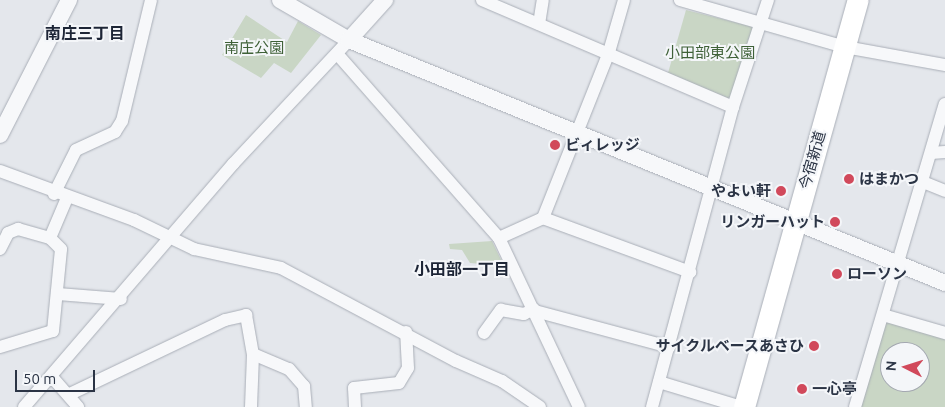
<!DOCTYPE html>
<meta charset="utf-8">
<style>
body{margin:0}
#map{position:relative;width:945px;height:407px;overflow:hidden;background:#e4e7ec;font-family:Ubuntu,"Noto Sans JP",sans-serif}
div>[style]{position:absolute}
.green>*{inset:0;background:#c9d6c5}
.roads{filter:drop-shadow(0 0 1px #a9aeb7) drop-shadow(0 0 1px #a9aeb7)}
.minor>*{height:12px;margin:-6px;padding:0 6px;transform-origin:6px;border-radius:6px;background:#f7f8fa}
.tertiary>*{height:16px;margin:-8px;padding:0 8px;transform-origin:8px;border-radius:8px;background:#f7f8fa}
.trunk>*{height:21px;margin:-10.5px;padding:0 10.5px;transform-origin:10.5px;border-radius:10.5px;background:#fff}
.dots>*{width:14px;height:14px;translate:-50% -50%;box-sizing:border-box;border:2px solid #f4f6f9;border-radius:50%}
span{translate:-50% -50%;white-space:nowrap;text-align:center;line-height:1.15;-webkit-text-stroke:4px #f4f6f9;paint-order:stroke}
.park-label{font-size:15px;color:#3f6138}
.poi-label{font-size:15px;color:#2b3445;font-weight:700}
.left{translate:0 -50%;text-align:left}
.right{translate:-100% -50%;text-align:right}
.street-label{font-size:15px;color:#2b3445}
.neighbourhood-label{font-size:16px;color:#1d2536;font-weight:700}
.north{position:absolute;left:880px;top:342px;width:50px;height:50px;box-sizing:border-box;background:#f4f6f9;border:1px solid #a4a8b1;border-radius:50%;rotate:275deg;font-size:14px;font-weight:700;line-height:20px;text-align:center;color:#2b3445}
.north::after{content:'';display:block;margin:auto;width:18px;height:22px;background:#d1495b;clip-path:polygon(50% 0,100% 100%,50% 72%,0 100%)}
.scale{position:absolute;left:15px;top:370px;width:80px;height:22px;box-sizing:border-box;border:2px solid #2b3445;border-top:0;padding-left:6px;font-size:15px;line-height:18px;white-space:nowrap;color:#2b3445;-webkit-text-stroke:4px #f4f6f9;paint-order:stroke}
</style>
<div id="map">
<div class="green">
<div style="clip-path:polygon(686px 10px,754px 27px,732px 100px,668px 73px)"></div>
<div style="clip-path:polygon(246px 15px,287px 42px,298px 21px,321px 35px,291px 73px,274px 63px,261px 78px,222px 55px)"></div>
<div style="clip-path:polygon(492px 241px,504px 266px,470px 263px,462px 250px,450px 249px,449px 244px)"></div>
<div style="clip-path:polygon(evenodd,885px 319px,945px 337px,945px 407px,859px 407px,885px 319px,890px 352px,920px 352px,920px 382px,890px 382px,890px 352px)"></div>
</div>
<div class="roads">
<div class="minor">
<div style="left:482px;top:0;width:273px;rotate:23.1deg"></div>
<div style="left:680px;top:0;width:172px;rotate:15.9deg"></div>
<div style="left:845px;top:47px;width:102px;rotate:10.2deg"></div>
<div style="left:539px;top:24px;width:24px;rotate:-81deg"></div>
<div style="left:339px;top:56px;width:242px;rotate:48.7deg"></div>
<div style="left:499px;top:238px;width:187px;rotate:64.7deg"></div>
<div style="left:931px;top:153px;width:14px;rotate:-4deg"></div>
<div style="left:0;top:171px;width:143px;rotate:20.1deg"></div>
<div style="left:134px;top:220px;width:67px;rotate:25.8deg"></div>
<div style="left:194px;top:249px;width:89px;rotate:12.3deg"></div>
<div style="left:281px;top:268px;width:198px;rotate:28deg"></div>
<div style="left:456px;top:361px;width:50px;rotate:23.5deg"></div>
<div style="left:502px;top:381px;width:46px;rotate:34.4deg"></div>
<div style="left:923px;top:182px;width:24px;rotate:22deg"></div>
<div style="left:54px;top:194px;width:49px;rotate:-63.4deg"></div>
<div style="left:76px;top:150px;width:43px;rotate:-24.8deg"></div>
<div style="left:115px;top:132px;width:13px;rotate:-58deg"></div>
<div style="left:122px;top:121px;width:124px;rotate:-76.5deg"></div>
<div style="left:543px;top:218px;width:157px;rotate:20.2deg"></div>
<div style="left:499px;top:238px;width:48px;rotate:-24.4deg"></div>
<div style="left:543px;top:218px;width:179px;rotate:-68.3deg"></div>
<div style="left:609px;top:52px;width:54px;rotate:-73.9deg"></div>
<div style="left:0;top:249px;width:18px;rotate:-63deg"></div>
<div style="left:8px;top:233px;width:11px;rotate:-22deg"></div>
<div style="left:18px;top:229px;width:33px;rotate:16deg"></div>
<div style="left:50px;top:238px;width:43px;rotate:-67deg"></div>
<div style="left:58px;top:294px;width:63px;rotate:4.5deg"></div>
<div style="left:535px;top:311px;width:139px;rotate:15deg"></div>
<div style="left:883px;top:315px;width:65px;rotate:16.2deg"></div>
<div style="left:484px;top:333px;width:29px;rotate:-54deg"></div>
<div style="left:501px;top:310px;width:23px;rotate:10deg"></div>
<div style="left:524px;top:314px;width:11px;rotate:-27deg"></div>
<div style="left:0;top:347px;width:55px;rotate:-16.8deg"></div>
<div style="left:53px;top:331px;width:82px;rotate:-84.4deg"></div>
<div style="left:61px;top:249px;width:16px;rotate:-135deg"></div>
<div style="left:52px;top:377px;width:40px;rotate:49deg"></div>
<div style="left:659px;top:382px;width:87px;rotate:16.8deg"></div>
<div style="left:70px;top:394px;width:172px;rotate:-25.5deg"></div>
<div style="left:225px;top:320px;width:22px;rotate:-13deg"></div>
<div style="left:246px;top:315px;width:40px;rotate:80deg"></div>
<div style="left:253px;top:354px;width:39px;rotate:23deg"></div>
<div style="left:289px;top:369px;width:23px;rotate:49deg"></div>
<div style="left:304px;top:386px;width:21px;rotate:85deg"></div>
<div style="left:24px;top:407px;width:321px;rotate:-49.3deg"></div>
<div style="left:233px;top:164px;width:170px;rotate:-46.9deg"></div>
<div style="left:251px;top:407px;width:53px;rotate:-87.8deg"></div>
<div style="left:355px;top:407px;width:19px;rotate:-93deg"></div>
<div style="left:354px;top:388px;width:45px;rotate:-6.3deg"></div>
<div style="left:399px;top:383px;width:17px;rotate:-59deg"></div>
<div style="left:408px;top:368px;width:36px;rotate:-93deg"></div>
<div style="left:652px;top:407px;width:311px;rotate:-74.9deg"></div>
<div style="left:733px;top:107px;width:113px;rotate:-71.9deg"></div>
<div style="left:855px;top:407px;width:316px;rotate:-73.5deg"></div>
</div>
<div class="tertiary">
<div style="left:280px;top:0;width:80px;rotate:30.1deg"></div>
<div style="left:349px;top:40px;width:644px;rotate:22.18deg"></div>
<div style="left:349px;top:40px;width:54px;rotate:-48deg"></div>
<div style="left:0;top:135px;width:152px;rotate:-62.9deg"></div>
</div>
<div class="trunk">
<div style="left:744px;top:407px;width:423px;rotate:-74.4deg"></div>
</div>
</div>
<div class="dots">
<div style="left:555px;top:145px;background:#d1495b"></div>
<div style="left:849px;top:179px;background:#d1495b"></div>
<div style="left:781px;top:191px;background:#d1495b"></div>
<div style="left:835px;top:222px;background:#d1495b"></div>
<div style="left:837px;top:274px;background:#d1495b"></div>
<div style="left:814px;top:346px;background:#d1495b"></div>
<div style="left:802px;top:389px;background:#d1495b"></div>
</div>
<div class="park-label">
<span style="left:254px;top:48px">南庄公園</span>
<span style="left:710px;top:53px">小田部東公園</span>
</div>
<div class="poi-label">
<span class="left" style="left:565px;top:145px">ビィレッジ</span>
<span class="left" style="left:859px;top:179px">はまかつ</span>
<span class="right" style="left:771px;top:191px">やよい軒</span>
<span class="right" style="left:825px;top:222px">リンガーハット</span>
<span class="left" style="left:847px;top:274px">ローソン</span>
<span class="right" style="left:804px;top:346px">サイクルベースあさひ</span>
<span class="left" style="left:812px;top:389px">一心亭</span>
</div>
<div class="street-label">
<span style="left:812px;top:160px;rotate:-74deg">今宿新道</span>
</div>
<div class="neighbourhood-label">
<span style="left:85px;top:33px">南庄三丁目</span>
<span style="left:462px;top:269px">小田部一丁目</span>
</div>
<div class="north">N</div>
<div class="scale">50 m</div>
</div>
